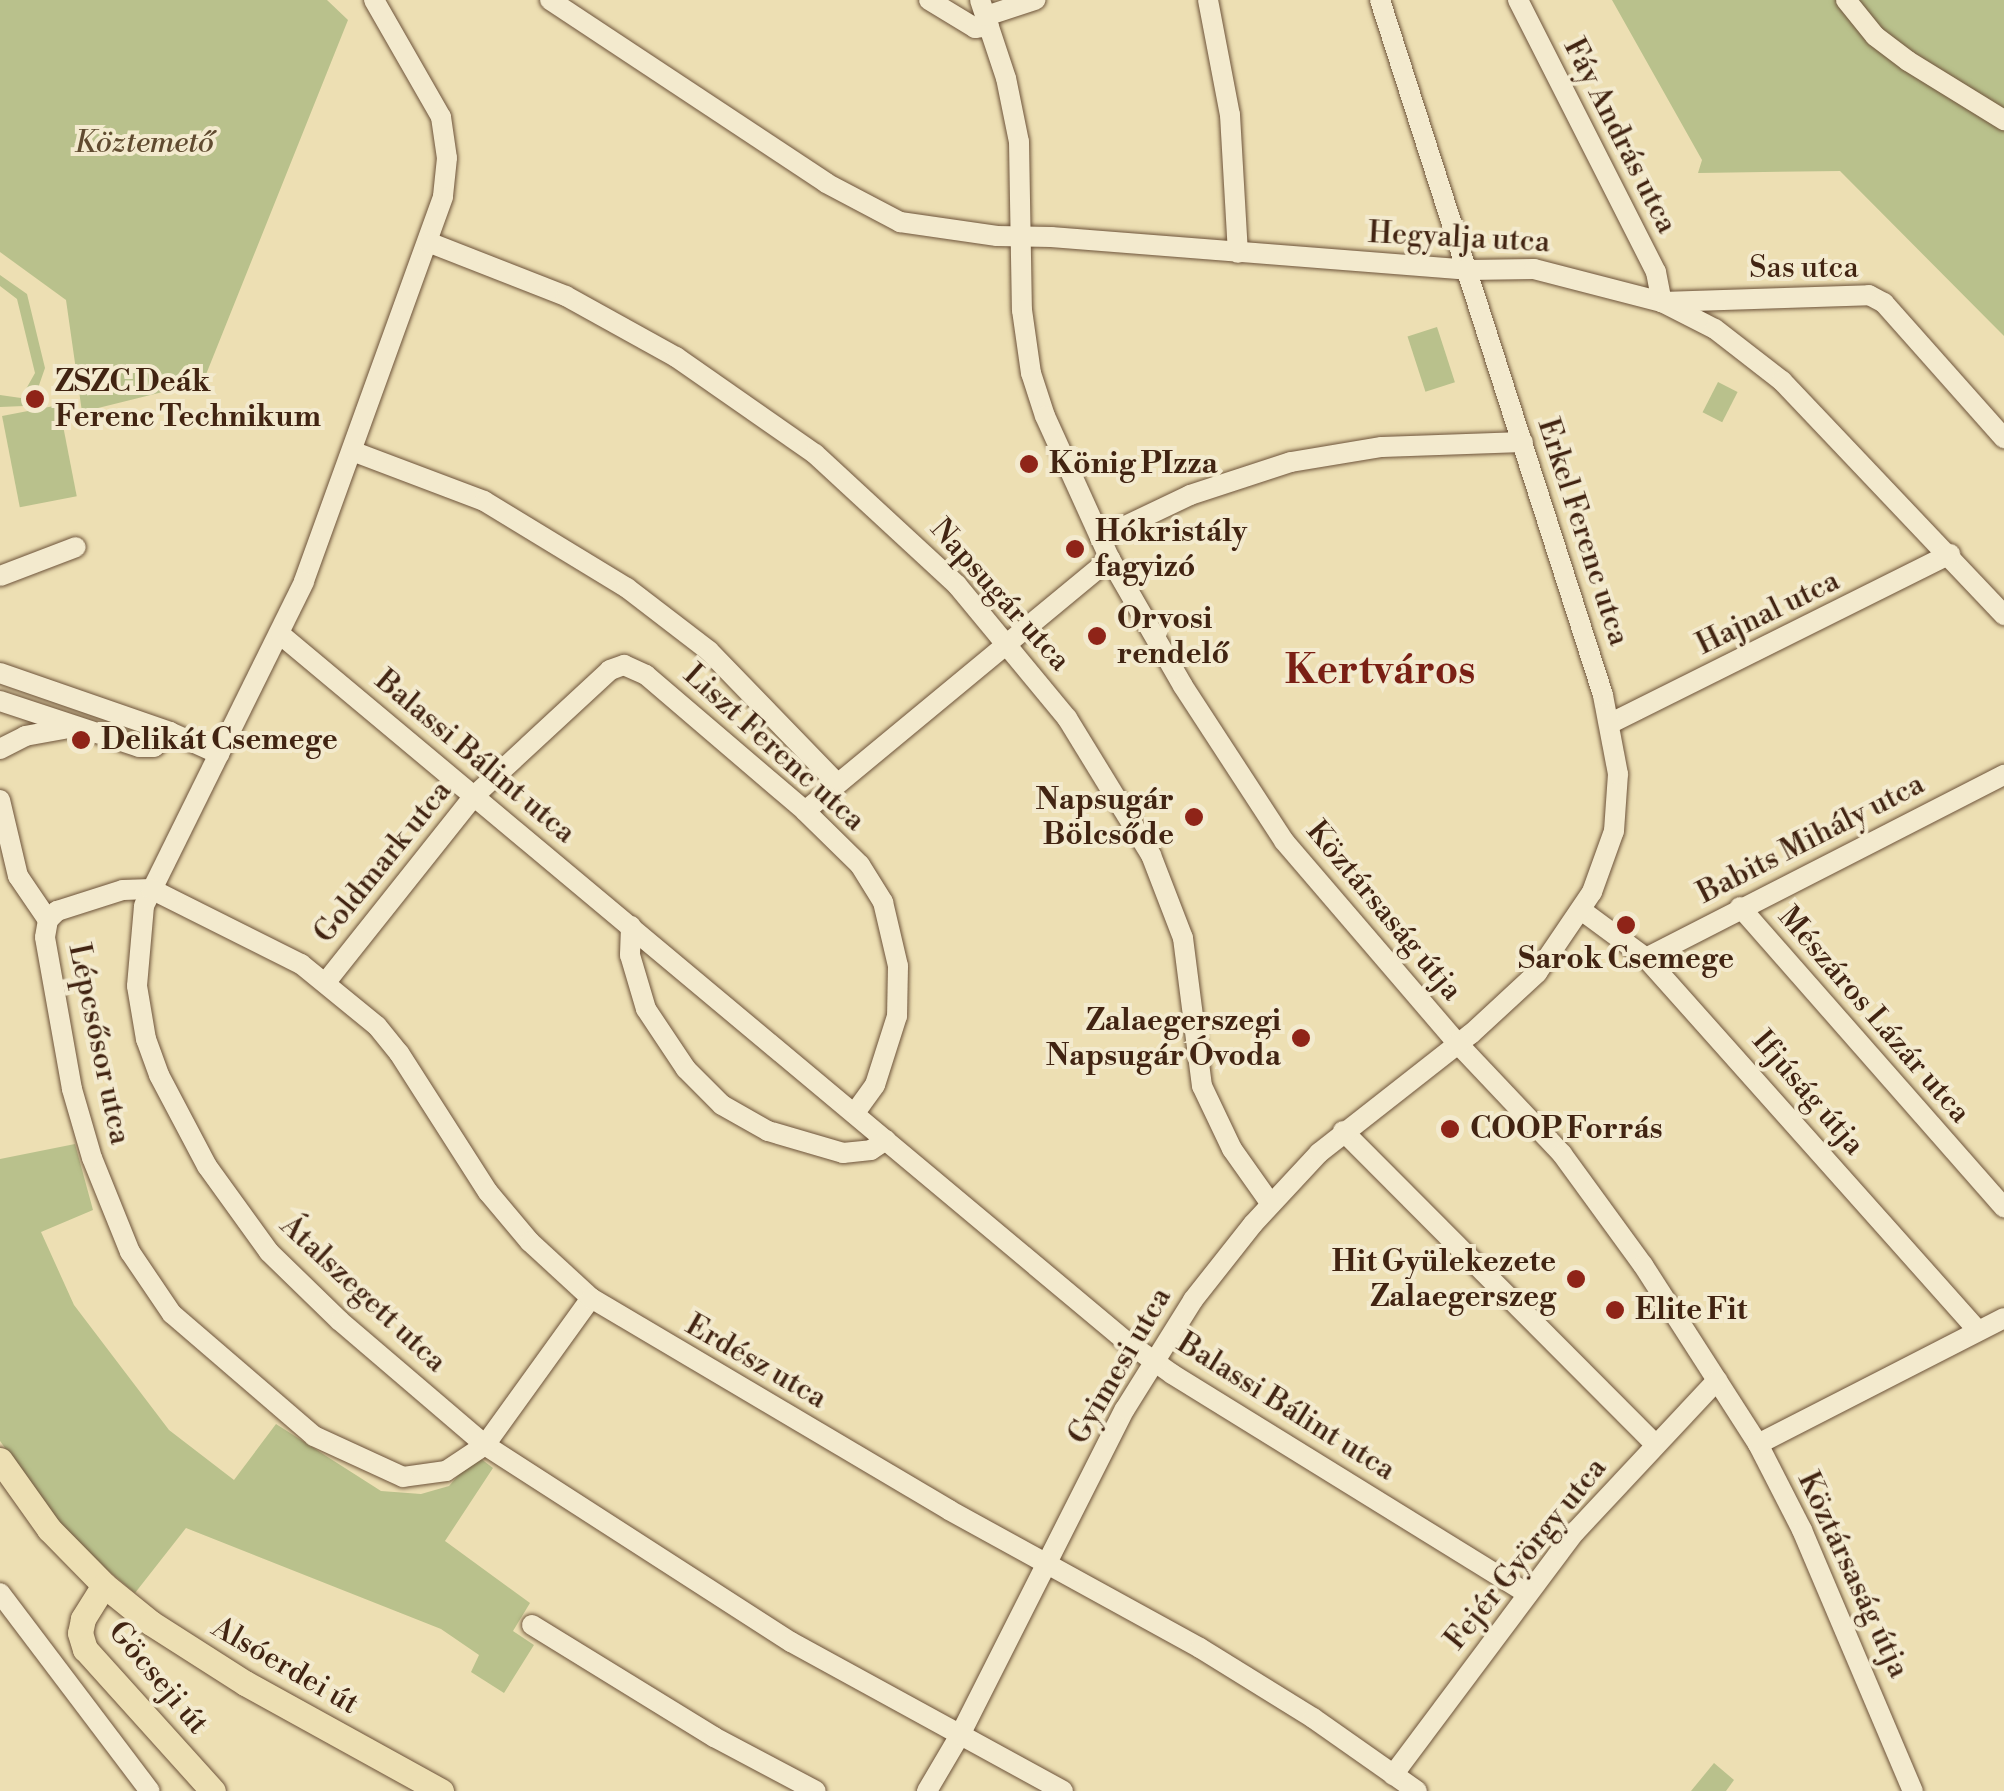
<!DOCTYPE html>
<meta charset="utf-8">
<style>
body{margin:0}
#map{position:relative;width:2004px;height:1791px;overflow:hidden;background:#eddfb3;font-family:"Libre Bodoni",serif}
div>[style]{position:absolute}
.green>*{inset:0;background:#b9c18c;transform-origin:0 0}
.roads{filter:drop-shadow(0 0 2px #6d533a) drop-shadow(0 0 2px #6d533a)}
.minor>*{height:20px;margin:-10px;padding:0 10px;transform-origin:10px;border-radius:10px;background:#f3eace}
.major>*{height:25px;margin:-12.5px;padding:0 12.5px;transform-origin:12.5px;border-radius:12.5px;background:#eddfb3}
.dots>*{width:28px;height:28px;translate:-50% -50%;box-sizing:border-box;border:5px solid #f3eace;border-radius:50%}
span{translate:-50% -50%;white-space:nowrap;text-align:center;line-height:1.15;-webkit-text-stroke:8px #f3eace;paint-order:stroke}
.street-label{font-size:30px;color:#422412}
.park-label{font-size:30px;color:#604b30;font-style:italic}
.poi-label{font-size:30px;color:#422412;font-weight:700}
.left{translate:0 -50%;text-align:left}
.right{translate:-100% -50%;text-align:right}
.district-label{font-size:40px;color:#7a1f14;font-weight:700}
</style>
<div id="map">
<div class="green">
<div style="clip-path:polygon(0 0,327px 0,348px 20px,203px 382px,82px 412px,66px 300px,0 252px)"></div>
<div style="clip-path:polygon(1612px 0,2004px 0,2004px 336px,1840px 171px,1698px 173px,1702px 160px)"></div>
<div style="clip-path:polygon(0 275px,27px 294px,45px 368px,37px 391px,24px 406px,0 407px,0 395px,21px 398px,35px 373px,17px 299px,0 286px)"></div>
<div style="left:1437px;top:327px;width:58px;height:31px;rotate:72deg"></div>
<div style="left:1718px;top:382px;width:22px;height:34px;rotate:27deg"></div>
<div style="left:59px;top:405px;width:93px;height:58px;rotate:79deg"></div>
<div style="clip-path:polygon(75px 1144px,93px 1210px,41px 1232px,74px 1305px,169px 1430px,234px 1480px,276px 1424px,381px 1491px,421px 1494px,449px 1486px,476px 1455px,493px 1468px,445px 1541px,530px 1603px,513px 1631px,534px 1645px,504px 1693px,471px 1672px,479px 1655px,441px 1629px,186px 1528px,135px 1593px,70px 1539px,0 1441px,0 1159px)"></div>
<div style="clip-path:polygon(1714px 1763px,1734px 1780px,1726px 1791px,1691px 1791px)"></div>
</div>
<div class="roads">
<div class="minor">
<div style="left:374px;top:0;width:135px;rotate:60.2deg"></div>
<div style="left:441px;top:117px;width:41px;rotate:81.7deg"></div>
<div style="left:447px;top:158px;width:39px;rotate:96deg"></div>
<div style="left:443px;top:197px;width:409px;rotate:109.9deg"></div>
<div style="left:304px;top:582px;width:361px;rotate:116.3deg"></div>
<div style="left:144px;top:906px;width:80px;rotate:95deg"></div>
<div style="left:137px;top:986px;width:54px;rotate:80.4deg"></div>
<div style="left:146px;top:1039px;width:38px;rotate:70deg"></div>
<div style="left:159px;top:1075px;width:103px;rotate:62.2deg"></div>
<div style="left:207px;top:1166px;width:106px;rotate:54.2deg"></div>
<div style="left:269px;top:1252px;width:99px;rotate:44.2deg"></div>
<div style="left:340px;top:1321px;width:191px;rotate:40.5deg"></div>
<div style="left:485px;top:1445px;width:364px;rotate:32.8deg"></div>
<div style="left:791px;top:1642px;width:310px;rotate:28.7deg"></div>
<div style="left:550px;top:0;width:331px;rotate:33.5deg"></div>
<div style="left:826px;top:183px;width:84px;rotate:27.8deg"></div>
<div style="left:900px;top:222px;width:98px;rotate:8.2deg"></div>
<div style="left:997px;top:236px;width:54px;rotate:1.1deg"></div>
<div style="left:1051px;top:237px;width:418px;rotate:4.5deg"></div>
<div style="left:1468px;top:270px;width:66px;rotate:-0.9deg"></div>
<div style="left:1534px;top:269px;width:132px;rotate:14.5deg"></div>
<div style="left:1662px;top:302px;width:59px;rotate:27deg"></div>
<div style="left:1715px;top:329px;width:85px;rotate:37.8deg"></div>
<div style="left:1782px;top:381px;width:323px;rotate:46.5deg"></div>
<div style="left:929px;top:0;width:54px;rotate:31.3deg"></div>
<div style="left:975px;top:28px;width:14px;rotate:-8deg"></div>
<div style="left:980px;top:0;width:82px;rotate:71.6deg"></div>
<div style="left:1006px;top:78px;width:65px;rotate:78.5deg"></div>
<div style="left:1019px;top:142px;width:168px;rotate:89deg"></div>
<div style="left:1022px;top:310px;width:64px;rotate:81.9deg"></div>
<div style="left:1031px;top:373px;width:45px;rotate:72deg"></div>
<div style="left:1045px;top:416px;width:157px;rotate:65.6deg"></div>
<div style="left:1110px;top:559px;width:146px;rotate:60.1deg"></div>
<div style="left:1183px;top:686px;width:185px;rotate:56.9deg"></div>
<div style="left:1284px;top:841px;width:267px;rotate:49.4deg"></div>
<div style="left:1458px;top:1044px;width:151px;rotate:46.6deg"></div>
<div style="left:1562px;top:1154px;width:137px;rotate:53.9deg"></div>
<div style="left:1643px;top:1265px;width:213px;rotate:57.3deg"></div>
<div style="left:1758px;top:1444px;width:97px;rotate:62.9deg"></div>
<div style="left:1802px;top:1530px;width:284px;rotate:67deg"></div>
<div style="left:1208px;top:0;width:117px;rotate:79.2deg"></div>
<div style="left:1230px;top:115px;width:138px;rotate:86.7deg"></div>
<div style="left:1518px;top:0;width:305px;rotate:63.1deg"></div>
<div style="left:1656px;top:272px;width:31px;rotate:79deg"></div>
<div style="left:1662px;top:302px;width:207px;rotate:-1.9deg"></div>
<div style="left:1869px;top:295px;width:17px;rotate:28deg"></div>
<div style="left:1884px;top:303px;width:181px;rotate:48.4deg"></div>
<div style="left:1846px;top:0;width:46px;rotate:51.1deg"></div>
<div style="left:1875px;top:36px;width:41px;rotate:37.1deg"></div>
<div style="left:1908px;top:61px;width:113px;rotate:31.6deg"></div>
<div style="left:986px;top:16px;width:52px;rotate:-18.1deg"></div>
<div style="left:428px;top:242px;width:148px;rotate:21.4deg"></div>
<div style="left:566px;top:296px;width:126px;rotate:29deg"></div>
<div style="left:676px;top:357px;width:169px;rotate:34.9deg"></div>
<div style="left:815px;top:454px;width:193px;rotate:42.7deg"></div>
<div style="left:957px;top:585px;width:173px;rotate:50.4deg"></div>
<div style="left:1067px;top:718px;width:161px;rotate:58.5deg"></div>
<div style="left:1151px;top:855px;width:89px;rotate:68.9deg"></div>
<div style="left:1183px;top:938px;width:149px;rotate:82.7deg"></div>
<div style="left:1202px;top:1086px;width:70px;rotate:64.5deg"></div>
<div style="left:1232px;top:1149px;width:67px;rotate:54.7deg"></div>
<div style="left:352px;top:451px;width:141px;rotate:20.7deg"></div>
<div style="left:484px;top:501px;width:167px;rotate:31.3deg"></div>
<div style="left:627px;top:588px;width:103px;rotate:37.5deg"></div>
<div style="left:709px;top:651px;width:184px;rotate:45.9deg"></div>
<div style="left:1100px;top:538px;width:100px;rotate:-25.5deg"></div>
<div style="left:1190px;top:495px;width:106px;rotate:-18.1deg"></div>
<div style="left:1291px;top:462px;width:92px;rotate:-9.4deg"></div>
<div style="left:1382px;top:447px;width:141px;rotate:-2deg"></div>
<div style="left:0;top:576px;width:81px;rotate:-20.9deg"></div>
<div style="left:281px;top:635px;width:1103px;rotate:39.89deg"></div>
<div style="left:1127px;top:1342px;width:55px;rotate:35.4deg"></div>
<div style="left:1172px;top:1374px;width:418px;rotate:31.7deg"></div>
<div style="left:0;top:673px;width:180px;rotate:19.1deg"></div>
<div style="left:170px;top:732px;width:54px;rotate:24.2deg"></div>
<div style="left:0;top:701px;width:146px;rotate:18.3deg"></div>
<div style="left:139px;top:747px;width:15px"></div>
<div style="left:154px;top:747px;width:22px;rotate:-43deg"></div>
<div style="left:1611px;top:723px;width:379px;rotate:-26.5deg"></div>
<div style="left:0;top:749px;width:28px;rotate:-27deg"></div>
<div style="left:25px;top:736px;width:45px;rotate:-10.3deg"></div>
<div style="left:0;top:800px;width:78px;rotate:76.7deg"></div>
<div style="left:18px;top:876px;width:53px;rotate:55.7deg"></div>
<div style="left:805px;top:811px;width:396px;rotate:-39.6deg"></div>
<div style="left:1740px;top:907px;width:400px;rotate:48.7deg"></div>
<div style="left:1581px;top:910px;width:81px;rotate:36.4deg"></div>
<div style="left:1646px;top:958px;width:498px;rotate:48.3deg"></div>
<div style="left:631px;top:926px;width:29px;rotate:92deg"></div>
<div style="left:630px;top:955px;width:56px;rotate:73.5deg"></div>
<div style="left:646px;top:1009px;width:72px;rotate:56.3deg"></div>
<div style="left:686px;top:1069px;width:51px;rotate:45deg"></div>
<div style="left:722px;top:1105px;width:53px;rotate:29.5deg"></div>
<div style="left:768px;top:1131px;width:78px;rotate:16.3deg"></div>
<div style="left:843px;top:1153px;width:28px;rotate:-6deg"></div>
<div style="left:871px;top:1150px;width:18px;rotate:-34deg"></div>
<div style="left:1646px;top:958px;width:402px;rotate:-27.1deg"></div>
<div style="left:326px;top:982px;width:238px;rotate:-51.5deg"></div>
<div style="left:474px;top:796px;width:185px;rotate:-42.8deg"></div>
<div style="left:610px;top:670px;width:15px;rotate:-20deg"></div>
<div style="left:624px;top:665px;width:24px;rotate:24deg"></div>
<div style="left:646px;top:675px;width:209px;rotate:40.5deg"></div>
<div style="left:805px;top:811px;width:77px;rotate:44.5deg"></div>
<div style="left:860px;top:865px;width:44px;rotate:58.1deg"></div>
<div style="left:883px;top:902px;width:66px;rotate:76.8deg"></div>
<div style="left:898px;top:966px;width:50px;rotate:91.1deg"></div>
<div style="left:897px;top:1016px;width:72px;rotate:107.7deg"></div>
<div style="left:875px;top:1085px;width:34px;rotate:126deg"></div>
<div style="left:1343px;top:1131px;width:442px;rotate:45.1deg"></div>
<div style="left:591px;top:1298px;width:181px;rotate:125.8deg"></div>
<div style="left:485px;top:1445px;width:47px;rotate:146.3deg"></div>
<div style="left:446px;top:1471px;width:43px;rotate:172.1deg"></div>
<div style="left:403px;top:1477px;width:98px;rotate:-155.3deg"></div>
<div style="left:314px;top:1436px;width:187px;rotate:-139.3deg"></div>
<div style="left:172px;top:1314px;width:75px;rotate:-124.1deg"></div>
<div style="left:130px;top:1252px;width:101px;rotate:-112deg"></div>
<div style="left:92px;top:1158px;width:72px;rotate:-106.2deg"></div>
<div style="left:72px;top:1089px;width:154px;rotate:-100.1deg"></div>
<div style="left:45px;top:937px;width:17px;rotate:-80deg"></div>
<div style="left:48px;top:920px;width:13px;rotate:-45deg"></div>
<div style="left:57px;top:911px;width:69px;rotate:-17.7deg"></div>
<div style="left:123px;top:890px;width:28px;rotate:-2deg"></div>
<div style="left:151px;top:889px;width:168px;rotate:26.6deg"></div>
<div style="left:301px;top:964px;width:98px;rotate:39.2deg"></div>
<div style="left:377px;top:1026px;width:35px;rotate:51deg"></div>
<div style="left:399px;top:1053px;width:165px;rotate:57.4deg"></div>
<div style="left:488px;top:1192px;width:65px;rotate:50deg"></div>
<div style="left:530px;top:1242px;width:83px;rotate:42.6deg"></div>
<div style="left:591px;top:1298px;width:416px;rotate:30.6deg"></div>
<div style="left:949px;top:1510px;width:286px;rotate:28.8deg"></div>
<div style="left:1200px;top:1648px;width:133px;rotate:31.8deg"></div>
<div style="left:1313px;top:1718px;width:127px;rotate:35.1deg"></div>
<div style="left:1758px;top:1444px;width:276px;rotate:-27.1deg"></div>
<div style="left:0;top:1593px;width:248px;rotate:52.9deg"></div>
<div style="left:532px;top:1625px;width:214px;rotate:31.6deg"></div>
<div style="left:714px;top:1737px;width:115px;rotate:27.9deg"></div>
<div style="left:1393px;top:1775px;width:304px;rotate:-53.2deg"></div>
<div style="left:1575px;top:1532px;width:208px;rotate:-46.9deg"></div>
<div style="left:927px;top:1791px;width:65px;rotate:-59.5deg"></div>
<div style="left:960px;top:1735px;width:365px;rotate:-63.2deg"></div>
<div style="left:1125px;top:1409px;width:128px;rotate:-58deg"></div>
<div style="left:1193px;top:1300px;width:97px;rotate:-51.7deg"></div>
<div style="left:1253px;top:1224px;width:97px;rotate:-47.1deg"></div>
<div style="left:1319px;top:1153px;width:193px;rotate:-38.1deg"></div>
<div style="left:1471px;top:1034px;width:90px;rotate:-42.7deg"></div>
<div style="left:1537px;top:973px;width:98px;rotate:-55.8deg"></div>
<div style="left:1592px;top:892px;width:65px;rotate:-70.2deg"></div>
<div style="left:1614px;top:831px;width:57px;rotate:-86deg"></div>
<div style="left:1618px;top:774px;width:80px;rotate:-100.8deg"></div>
<div style="left:1603px;top:695px;width:730px;rotate:-107.79deg"></div>
</div>
<div class="major">
<div style="left:0;top:1460px;width:85px;rotate:54.6deg"></div>
<div style="left:49px;top:1529px;width:78px;rotate:45.5deg"></div>
<div style="left:104px;top:1585px;width:60px;rotate:39deg"></div>
<div style="left:151px;top:1623px;width:112px;rotate:32.6deg"></div>
<div style="left:245px;top:1683px;width:224px;rotate:28.9deg"></div>
<div style="left:104px;top:1585px;width:40px;rotate:122deg"></div>
<div style="left:83px;top:1619px;width:14px;rotate:102deg"></div>
<div style="left:80px;top:1633px;width:17px;rotate:73deg"></div>
<div style="left:85px;top:1649px;width:191px;rotate:48deg"></div>
</div>
</div>
<div class="dots">
<div style="left:35px;top:399px;background:#8f2418"></div>
<div style="left:1029px;top:464px;background:#8f2418"></div>
<div style="left:1075px;top:549px;background:#8f2418"></div>
<div style="left:1097px;top:636px;background:#8f2418"></div>
<div style="left:81px;top:740px;background:#8f2418"></div>
<div style="left:1194px;top:817px;background:#8f2418"></div>
<div style="left:1626px;top:925px;background:#8f2418"></div>
<div style="left:1301px;top:1038px;background:#8f2418"></div>
<div style="left:1450px;top:1129px;background:#8f2418"></div>
<div style="left:1576px;top:1279px;background:#8f2418"></div>
<div style="left:1615px;top:1310px;background:#8f2418"></div>
</div>
<div class="street-label">
<span style="left:1620px;top:136px;rotate:63deg">Fáy András utca</span>
<span style="left:1459px;top:238px;rotate:3deg">Hegyalja utca</span>
<span style="left:1804px;top:268px">Sas utca</span>
<span style="left:1583px;top:532px;rotate:72deg">Erkel Ferenc utca</span>
<span style="left:1000px;top:595px;rotate:48deg">Napsugár utca</span>
<span style="left:1768px;top:613px;rotate:-26deg">Hajnal utca</span>
<span style="left:774px;top:748px;rotate:42deg">Liszt Ferenc utca</span>
<span style="left:475px;top:757px;rotate:40deg">Balassi Bálint utca</span>
<span style="left:1811px;top:839px;rotate:-27deg">Babits Mihály utca</span>
<span style="left:383px;top:862px;rotate:-51deg">Goldmark utca</span>
<span style="left:1384px;top:911px;rotate:50deg">Köztársaság útja</span>
<span style="left:1874px;top:1015px;rotate:49deg">Mészáros Lázár utca</span>
<span style="left:99px;top:1044px;rotate:78deg">Lépcsősor utca</span>
<span style="left:1808px;top:1093px;rotate:49deg">Ifjúság útja</span>
<span style="left:363px;top:1294px;rotate:43deg">Átalszegett utca</span>
<span style="left:756px;top:1362px;rotate:30deg">Erdész utca</span>
<span style="left:1120px;top:1366px;rotate:-60deg">Gyimesi utca</span>
<span style="left:1286px;top:1407px;rotate:32deg">Balassi Bálint utca</span>
<span style="left:1526px;top:1554px;rotate:-51deg">Fejér György utca</span>
<span style="left:1853px;top:1575px;rotate:65deg">Köztársaság útja</span>
<span style="left:285px;top:1666px;rotate:30deg">Alsóerdei út</span>
<span style="left:158px;top:1678px;rotate:50deg">Göcseji út</span>
</div>
<div class="park-label">
<span style="left:144px;top:143px">Köztemető</span>
</div>
<div class="poi-label">
<span class="left" style="left:55px;top:399px">ZSZC Deák<br>Ferenc Technikum</span>
<span class="left" style="left:1049px;top:464px">König PIzza</span>
<span class="left" style="left:1095px;top:549px">Hókristály<br>fagyizó</span>
<span class="left" style="left:1117px;top:636px">Orvosi<br>rendelő</span>
<span class="left" style="left:101px;top:740px">Delikát Csemege</span>
<span class="right" style="left:1174px;top:817px">Napsugár<br>Bölcsőde</span>
<span style="left:1626px;top:959px">Sarok Csemege</span>
<span class="right" style="left:1281px;top:1038px">Zalaegerszegi<br>Napsugár Óvoda</span>
<span class="left" style="left:1470px;top:1129px">COOP Forrás</span>
<span class="right" style="left:1556px;top:1279px">Hit Gyülekezete<br>Zalaegerszeg</span>
<span class="left" style="left:1635px;top:1310px">Elite Fit</span>
</div>
<div class="district-label">
<span style="left:1380px;top:671px">Kertváros</span>
</div>
</div>
